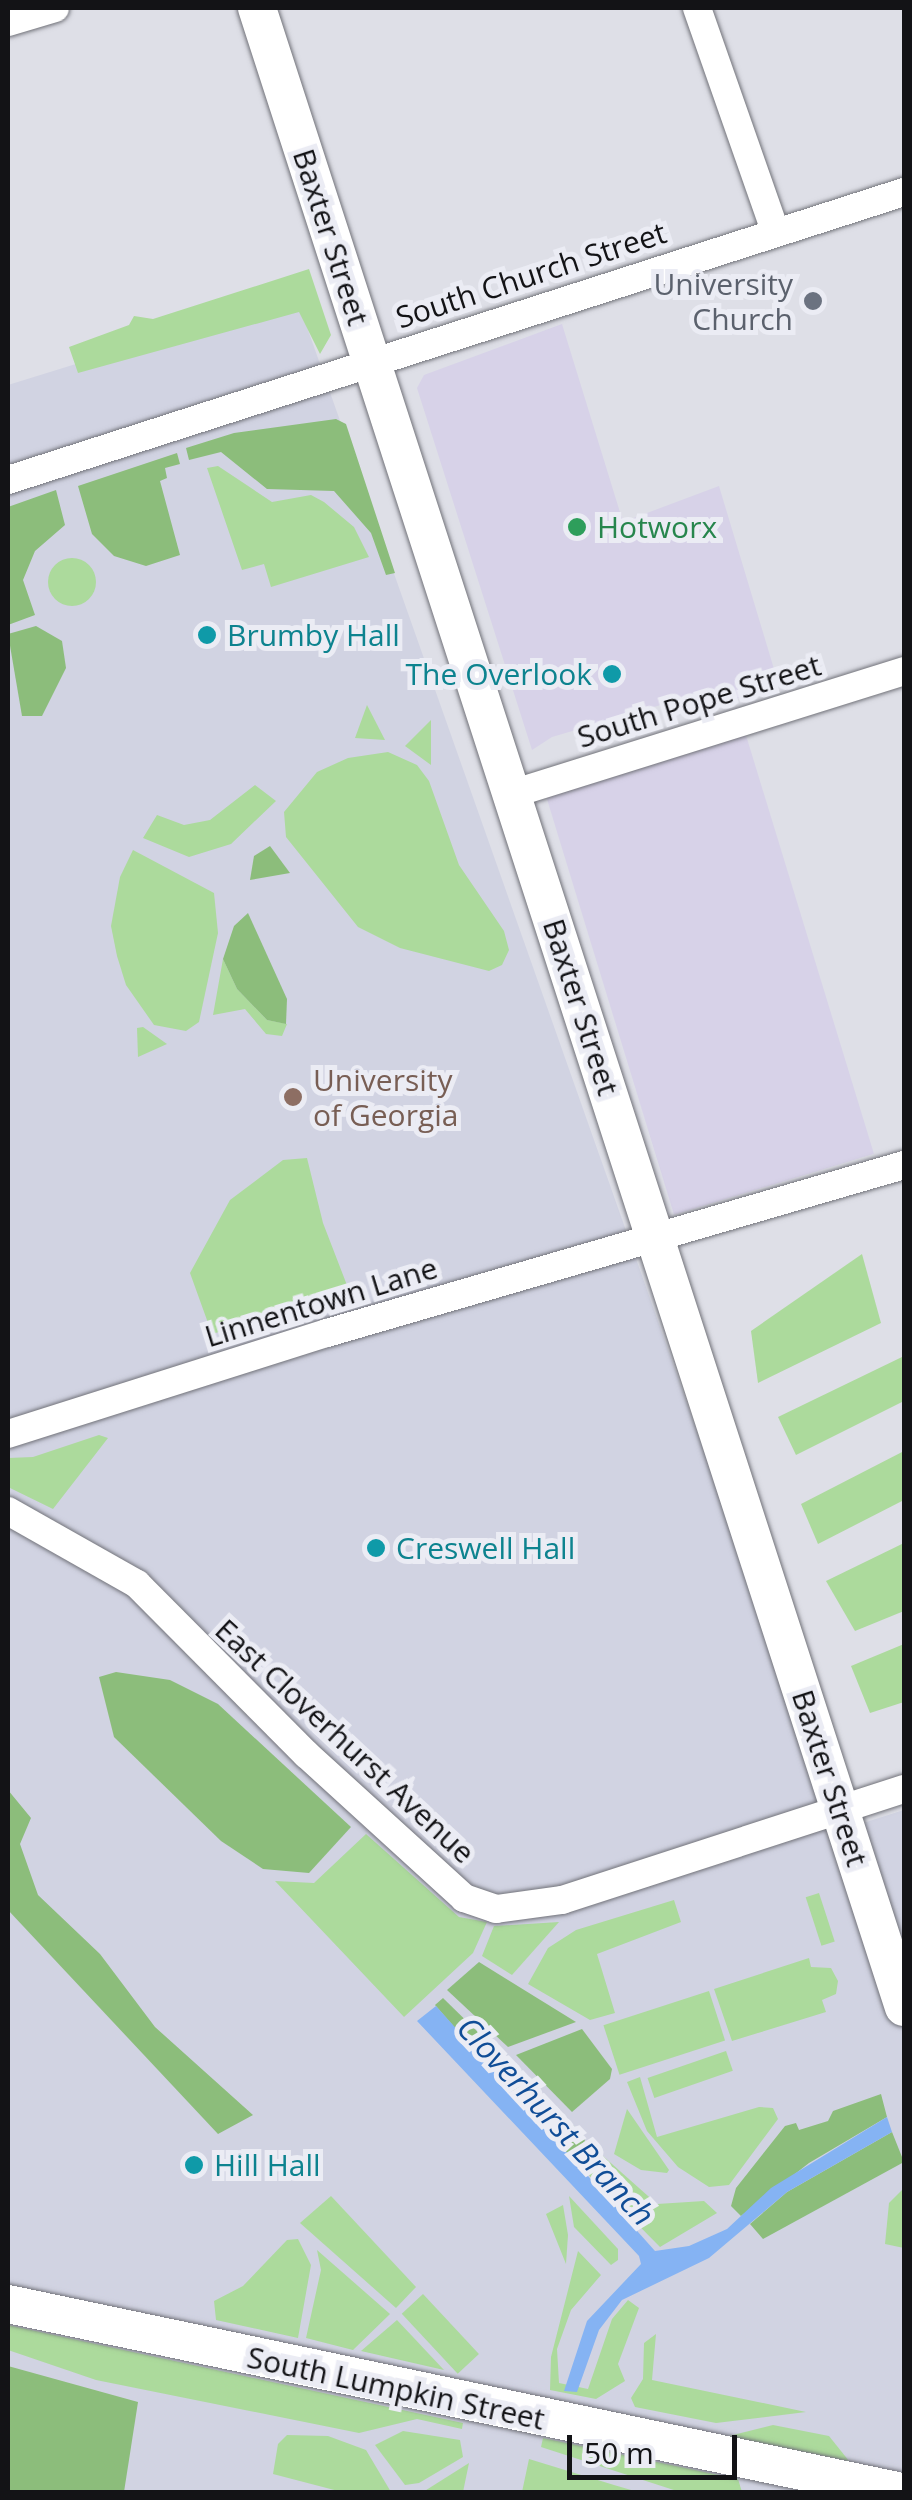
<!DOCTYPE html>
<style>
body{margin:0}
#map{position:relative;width:912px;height:2500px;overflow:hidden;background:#dedfe7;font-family:"Open Sans",sans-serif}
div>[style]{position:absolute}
.commercial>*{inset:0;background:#d7d2e8;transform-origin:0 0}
.built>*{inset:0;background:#d1d3e2}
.green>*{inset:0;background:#acda9c;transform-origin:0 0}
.round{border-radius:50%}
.forest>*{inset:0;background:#8cbd7b}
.water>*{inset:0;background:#85b3f3}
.roads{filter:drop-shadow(0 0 2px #717279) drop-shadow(0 0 2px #717279)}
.street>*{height:28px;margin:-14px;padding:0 14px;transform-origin:14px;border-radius:14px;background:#fff}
.secondary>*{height:38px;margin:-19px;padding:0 19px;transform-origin:19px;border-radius:19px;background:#fff}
.dots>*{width:28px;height:28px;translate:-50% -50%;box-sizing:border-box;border:5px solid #ebecf4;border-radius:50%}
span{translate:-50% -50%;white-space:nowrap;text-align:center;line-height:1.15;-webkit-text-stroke:10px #ebecf4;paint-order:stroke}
.street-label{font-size:30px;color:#131316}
.worship-label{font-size:30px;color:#5b616d}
.right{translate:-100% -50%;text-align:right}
.leisure-label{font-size:30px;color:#27864d}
.left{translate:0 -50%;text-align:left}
.culture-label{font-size:30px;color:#0d838f}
.education-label{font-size:30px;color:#785e54}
.water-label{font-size:32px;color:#104d97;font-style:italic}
.frame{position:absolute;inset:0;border:10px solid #131316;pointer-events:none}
.scale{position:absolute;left:567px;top:2435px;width:170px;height:45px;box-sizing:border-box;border:5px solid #131316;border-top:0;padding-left:12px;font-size:30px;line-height:35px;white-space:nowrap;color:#131316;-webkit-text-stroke:8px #ebecf4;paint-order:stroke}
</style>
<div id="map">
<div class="commercial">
<div style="clip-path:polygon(562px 324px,623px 522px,719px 486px,774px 669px,760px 693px,707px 705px,691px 696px,552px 737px,532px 750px,417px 388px,424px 375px)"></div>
<div style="left:745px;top:732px;width:441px;height:209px;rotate:73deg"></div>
</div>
<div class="built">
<div style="clip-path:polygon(296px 296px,838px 1831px,904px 1810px,904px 2492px,8px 2492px,8px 385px)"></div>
</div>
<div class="green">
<div style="clip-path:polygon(309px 269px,331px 335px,320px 354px,299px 312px,78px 373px,69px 347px,129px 325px,134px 316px,153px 319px)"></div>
<div style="clip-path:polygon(218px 466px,272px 502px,311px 495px,324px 502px,354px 527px,369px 557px,271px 587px,264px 564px,242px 570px,207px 468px)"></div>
<div class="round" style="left:48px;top:558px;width:48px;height:48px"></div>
<div style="clip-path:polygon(367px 705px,385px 740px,355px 738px)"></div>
<div style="clip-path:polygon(431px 720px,431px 765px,405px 746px)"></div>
<div style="clip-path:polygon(388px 752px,417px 765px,429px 781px,459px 865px,504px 931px,509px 950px,502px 965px,489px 971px,400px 948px,358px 927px,286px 837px,284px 812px,317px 772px,348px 758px)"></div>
<div style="clip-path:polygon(255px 785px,276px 801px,231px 844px,189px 857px,143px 838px,157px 815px,184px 825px,210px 820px)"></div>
<div style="clip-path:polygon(133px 850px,214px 893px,218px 933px,199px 1022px,186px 1031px,154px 1025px,126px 985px,117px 956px,111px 926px,120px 877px)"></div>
<div style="clip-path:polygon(223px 959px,237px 989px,267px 1020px,287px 1024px,282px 1036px,266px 1034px,245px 1009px,213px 1015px)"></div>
<div style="clip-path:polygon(143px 1027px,167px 1044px,138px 1057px,137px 1028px)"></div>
<div style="clip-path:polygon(307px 1158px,323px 1223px,350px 1293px,212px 1334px,190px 1273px,230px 1200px,283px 1160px)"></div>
<div style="clip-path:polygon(862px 1254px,881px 1323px,758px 1383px,751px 1331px)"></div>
<div style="clip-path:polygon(902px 1357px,904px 1401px,796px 1455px,778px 1417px)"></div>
<div style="clip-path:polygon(99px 1435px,108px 1438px,53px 1509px,8px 1487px,8px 1458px,33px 1457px)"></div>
<div style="clip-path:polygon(904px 1451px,904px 1500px,818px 1544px,801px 1504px)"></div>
<div style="clip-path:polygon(904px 1543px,904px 1611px,855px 1631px,826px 1581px)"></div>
<div style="clip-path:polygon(904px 1644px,904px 1702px,870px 1713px,851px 1666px)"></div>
<div style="clip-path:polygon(366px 1834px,459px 1917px,487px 1922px,473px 1953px,404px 2017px,275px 1881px,314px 1883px)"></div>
<div style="left:819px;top:1893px;width:51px;height:14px;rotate:72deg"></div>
<div style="clip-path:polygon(674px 1900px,681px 1922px,597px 1954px,615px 2013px,590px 2020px,528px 1984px,548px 1948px,576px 1930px)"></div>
<div style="clip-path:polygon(559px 1922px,512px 1975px,482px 1956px,494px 1926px)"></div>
<div style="clip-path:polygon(809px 1958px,811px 1967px,831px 1968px,838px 1981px,836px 1994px,822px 2000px,826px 2012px,732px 2041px,714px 1989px)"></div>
<div style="left:709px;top:1991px;width:52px;height:111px;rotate:72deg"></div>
<div style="left:726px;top:2051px;width:21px;height:83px;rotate:71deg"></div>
<div style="clip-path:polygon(640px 2077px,657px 2137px,759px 2107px,773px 2108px,778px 2119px,729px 2185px,709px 2187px,678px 2167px,647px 2131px,627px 2082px)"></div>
<div style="clip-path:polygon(627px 2109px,669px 2170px,667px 2173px,641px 2170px,614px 2154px)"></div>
<div style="clip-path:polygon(594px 2148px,657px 2204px,704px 2201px,717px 2213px,660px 2247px,577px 2163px)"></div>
<div style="clip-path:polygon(904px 2188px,904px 2248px,885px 2244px,889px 2203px)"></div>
<div style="clip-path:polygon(331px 2196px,416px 2287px,396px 2308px,300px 2223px)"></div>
<div style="clip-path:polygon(569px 2196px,618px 2249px,618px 2260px,611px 2265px,574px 2227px)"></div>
<div style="clip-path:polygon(563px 2205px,568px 2235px,566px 2264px,546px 2214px)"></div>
<div style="clip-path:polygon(298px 2239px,311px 2265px,298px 2338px,216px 2320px,214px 2301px,243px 2286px,287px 2240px)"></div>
<div style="clip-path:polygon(317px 2250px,390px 2314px,353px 2350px,306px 2338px,321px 2270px)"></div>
<div style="clip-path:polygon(578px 2251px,601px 2275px,571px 2310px,557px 2349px,559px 2383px,588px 2389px,612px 2319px,628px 2300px,639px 2308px,618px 2364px,625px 2381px,596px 2399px,550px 2390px,551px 2357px)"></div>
<div style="left:423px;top:2294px;width:82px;height:29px;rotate:47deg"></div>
<div style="clip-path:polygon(397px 2320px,444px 2370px,361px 2351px)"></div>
<div style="clip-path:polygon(8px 2325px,463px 2423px,462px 2429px,417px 2419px,359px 2433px,96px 2380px,8px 2350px)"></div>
<div style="clip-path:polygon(656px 2334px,652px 2380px,806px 2412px,716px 2423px,635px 2407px,631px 2398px,643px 2379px,644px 2343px)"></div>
<div style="clip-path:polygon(773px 2425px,829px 2436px,849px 2461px,729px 2436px)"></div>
<div style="clip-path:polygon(403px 2431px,460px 2440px,463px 2457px,419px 2483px,405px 2485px,375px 2445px)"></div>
<div style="clip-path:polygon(287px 2435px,328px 2436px,366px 2450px,391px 2492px,342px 2492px,273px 2474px,278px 2444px)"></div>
<div style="clip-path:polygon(543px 2438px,738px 2479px,742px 2492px,680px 2492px,541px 2447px)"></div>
<div style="clip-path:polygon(529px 2459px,614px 2485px,638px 2492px,522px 2492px)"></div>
<div style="clip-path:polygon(469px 2463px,463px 2492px,423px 2492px)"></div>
</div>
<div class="forest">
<div style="clip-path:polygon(336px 419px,346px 424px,395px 573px,386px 575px,371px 533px,334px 491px,267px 489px,221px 452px,189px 460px,186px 448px,234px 433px)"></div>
<div style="clip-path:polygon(177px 453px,180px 464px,165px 468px,167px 478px,160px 481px,180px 555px,146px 566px,114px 556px,92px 534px,78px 486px)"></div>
<div style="clip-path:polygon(56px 490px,65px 525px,35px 551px,23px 580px,35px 615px,8px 625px,8px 507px)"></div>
<div style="clip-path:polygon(36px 626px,62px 641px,66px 668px,42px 716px,22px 716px,8px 634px)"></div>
<div style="clip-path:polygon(270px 846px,290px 873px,250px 880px,254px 856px)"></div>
<div style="clip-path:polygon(248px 913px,287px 999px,286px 1024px,267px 1020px,237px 989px,223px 959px,234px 926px)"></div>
<div style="clip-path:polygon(116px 1672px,170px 1680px,218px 1704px,351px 1827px,309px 1873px,263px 1869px,221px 1841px,114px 1737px,99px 1677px)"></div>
<div style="clip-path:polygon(8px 1790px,31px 1818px,20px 1844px,38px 1895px,100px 1954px,155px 2027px,253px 2115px,218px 2134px,8px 1910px)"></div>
<div style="clip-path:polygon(479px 1962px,576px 2022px,508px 2047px,447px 1990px)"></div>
<div style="clip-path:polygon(443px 1998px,583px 2135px,585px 2141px,567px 2157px,435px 2005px)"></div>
<div style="clip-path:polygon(582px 2029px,612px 2069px,610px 2079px,572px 2112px,516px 2055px)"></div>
<div style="clip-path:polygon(881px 2094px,887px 2117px,809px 2163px,741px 2216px,731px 2206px,736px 2188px,785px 2126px,796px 2123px,799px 2130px,828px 2121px,833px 2111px)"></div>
<div style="clip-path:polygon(892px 2132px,904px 2162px,763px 2239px,750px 2224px,787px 2192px)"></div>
<div style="clip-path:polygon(8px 2366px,138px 2402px,124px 2492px,8px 2492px)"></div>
</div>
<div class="water">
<div style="clip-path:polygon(436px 2006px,655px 2251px,689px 2246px,727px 2229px,771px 2188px,887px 2117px,892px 2132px,787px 2192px,709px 2258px,622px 2300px,599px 2330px,577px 2392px,564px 2391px,587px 2321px,641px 2264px,639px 2256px,417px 2021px)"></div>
</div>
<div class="roads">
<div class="street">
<div style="left:697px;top:8px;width:236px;rotate:70.7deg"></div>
<div style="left:8px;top:22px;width:49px;rotate:-16.6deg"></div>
<div style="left:8px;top:480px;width:941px;rotate:-17.82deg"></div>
<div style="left:512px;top:794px;width:411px;rotate:-17.4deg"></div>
<div style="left:8px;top:1434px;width:335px;rotate:-17.6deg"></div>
<div style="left:327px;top:1333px;width:601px;rotate:-16.23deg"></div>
<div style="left:8px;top:1511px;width:148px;rotate:29.5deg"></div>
<div style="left:137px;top:1584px;width:240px;rotate:45.2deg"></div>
<div style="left:306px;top:1754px;width:214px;rotate:42.3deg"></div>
<div style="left:464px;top:1898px;width:34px;rotate:19deg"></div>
<div style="left:496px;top:1909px;width:67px;rotate:-7.8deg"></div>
<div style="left:562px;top:1900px;width:360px;rotate:-18deg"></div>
</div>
<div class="secondary">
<div style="left:257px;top:8px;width:2101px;rotate:72.07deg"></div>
<div style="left:8px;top:2304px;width:914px;rotate:11.88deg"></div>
</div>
</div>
<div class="dots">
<div style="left:813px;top:301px;background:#6b7280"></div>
<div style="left:577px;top:527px;background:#2e9e5b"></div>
<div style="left:207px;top:635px;background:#0f9aa8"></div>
<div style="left:612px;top:674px;background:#0f9aa8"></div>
<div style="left:293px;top:1097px;background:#8d6e63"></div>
<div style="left:376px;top:1548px;background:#0f9aa8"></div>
<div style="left:194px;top:2165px;background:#0f9aa8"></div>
</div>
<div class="street-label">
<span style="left:331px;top:237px;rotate:72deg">Baxter Street</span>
<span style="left:531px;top:275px;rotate:-18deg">South Church Street</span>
<span style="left:699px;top:701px;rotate:-17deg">South Pope Street</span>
<span style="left:581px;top:1007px;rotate:72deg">Baxter Street</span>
<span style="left:321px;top:1302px;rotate:-17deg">Linnentown Lane</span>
<span style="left:345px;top:1741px;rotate:43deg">East Cloverhurst Avenue</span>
<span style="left:830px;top:1778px;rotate:72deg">Baxter Street</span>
<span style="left:396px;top:2388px;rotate:12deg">South Lumpkin Street</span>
</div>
<div class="worship-label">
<span class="right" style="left:793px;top:301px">University<br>Church</span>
</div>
<div class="leisure-label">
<span class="left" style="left:597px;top:527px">Hotworx</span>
</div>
<div class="culture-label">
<span class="left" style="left:227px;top:635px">Brumby Hall</span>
<span class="right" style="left:592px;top:674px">The Overlook</span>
<span class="left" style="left:396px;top:1548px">Creswell Hall</span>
<span class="left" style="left:214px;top:2165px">Hill Hall</span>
</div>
<div class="education-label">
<span class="left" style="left:313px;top:1097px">University<br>of Georgia</span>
</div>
<div class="water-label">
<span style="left:556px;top:2121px;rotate:47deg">Cloverhurst Branch</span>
</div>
<div class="frame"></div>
<div class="scale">50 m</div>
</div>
